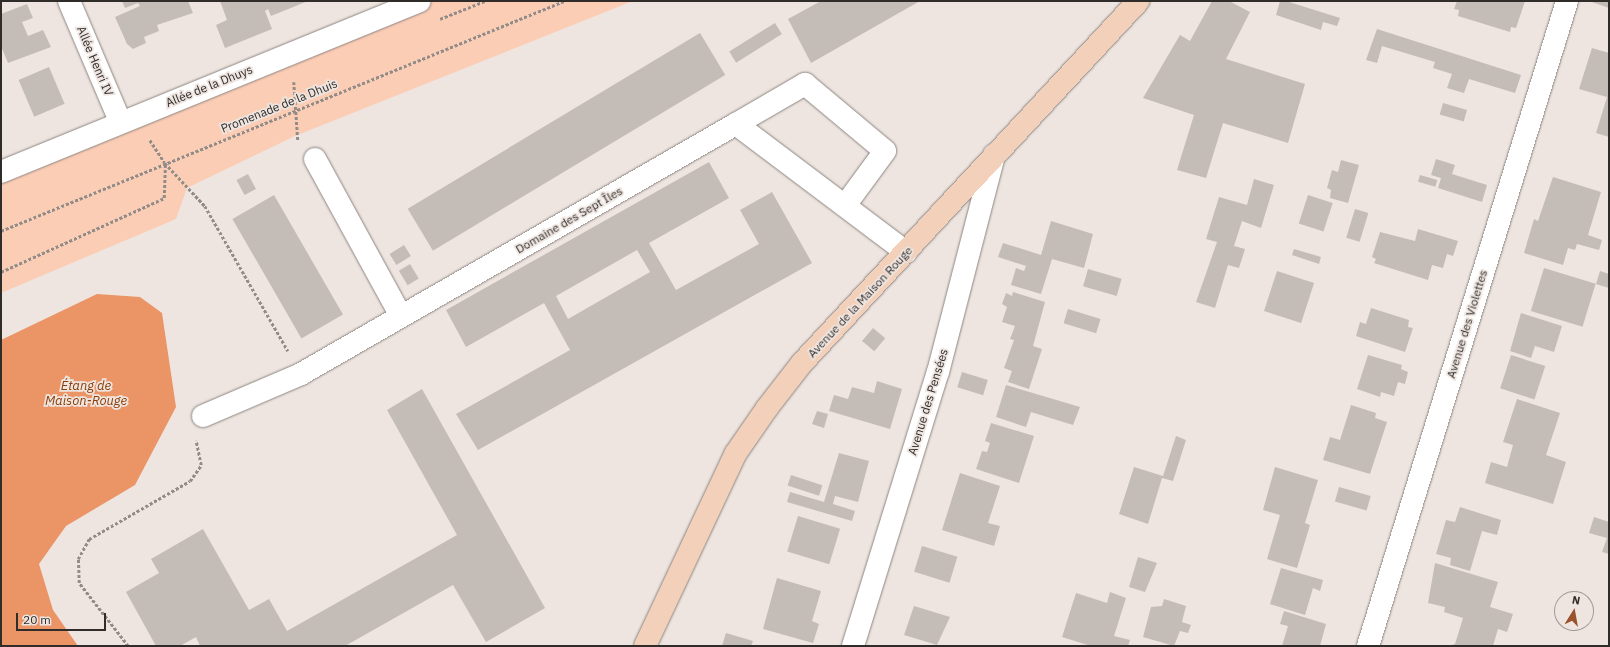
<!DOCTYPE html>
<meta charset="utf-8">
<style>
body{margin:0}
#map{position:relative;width:1610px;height:647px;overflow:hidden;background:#eee5e0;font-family:"IBM Plex Sans",sans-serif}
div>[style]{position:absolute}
.green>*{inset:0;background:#fccdb5}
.water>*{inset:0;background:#eb9466}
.building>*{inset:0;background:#c4bcb7;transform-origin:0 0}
.path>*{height:2.5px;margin-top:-1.25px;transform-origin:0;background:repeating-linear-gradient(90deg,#928c89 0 3px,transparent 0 5px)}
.roads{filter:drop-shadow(0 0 1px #8d8581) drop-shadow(0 0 1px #8d8581)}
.street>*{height:22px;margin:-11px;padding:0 11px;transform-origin:11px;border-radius:11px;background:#fff}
.secondary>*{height:22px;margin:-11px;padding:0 11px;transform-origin:11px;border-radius:11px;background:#f2d0ba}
span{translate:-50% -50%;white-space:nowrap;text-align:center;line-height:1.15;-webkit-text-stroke:3.5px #eee5e0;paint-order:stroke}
.street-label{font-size:12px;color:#2f2c2a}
.water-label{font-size:13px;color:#8c3e06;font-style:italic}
.frame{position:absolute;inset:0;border:2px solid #2f2c2a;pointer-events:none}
.north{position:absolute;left:1554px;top:591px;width:40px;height:40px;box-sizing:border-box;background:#eee5e0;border:1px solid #a29b97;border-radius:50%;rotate:11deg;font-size:11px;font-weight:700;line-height:16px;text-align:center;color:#2f2c2a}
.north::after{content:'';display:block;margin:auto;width:14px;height:18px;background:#99522b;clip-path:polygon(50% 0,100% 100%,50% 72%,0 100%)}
.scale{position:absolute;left:16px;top:613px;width:90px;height:18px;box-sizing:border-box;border:2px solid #2f2c2a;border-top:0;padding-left:5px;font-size:12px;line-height:14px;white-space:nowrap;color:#2f2c2a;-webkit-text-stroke:3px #eee5e0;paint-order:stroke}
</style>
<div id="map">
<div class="green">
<div style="clip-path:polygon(419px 1px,633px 1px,295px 136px,187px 188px,176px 219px,1px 293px,1px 172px)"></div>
</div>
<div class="water">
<div style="clip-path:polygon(97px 294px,140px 297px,162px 313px,176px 407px,135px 485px,66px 526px,39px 564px,53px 610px,78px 646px,1px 646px,1px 340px)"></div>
</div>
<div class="building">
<div style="clip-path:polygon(122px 1px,188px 1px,193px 13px,157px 25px,159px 31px,144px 37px,146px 43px,133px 49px,127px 44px,115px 17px,140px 6px,138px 3px,125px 8px)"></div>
<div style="clip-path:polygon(220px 1px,308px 1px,271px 16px,268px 9px,265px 11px,272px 29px,225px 48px,216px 25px,227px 20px)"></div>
<div style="clip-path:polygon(821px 1px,920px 1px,811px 63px,788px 19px)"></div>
<div style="clip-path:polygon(1212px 1px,1229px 1px,1250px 12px,1226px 59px,1305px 84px,1288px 143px,1223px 123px,1206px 178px,1177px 170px,1194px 115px,1143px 98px,1180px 35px,1190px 41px)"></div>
<div style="clip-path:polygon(1280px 1px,1286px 1px,1340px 18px,1337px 26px,1323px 22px,1321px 30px,1276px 15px)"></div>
<div style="clip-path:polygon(1457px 1px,1525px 1px,1516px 28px,1511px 27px,1510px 32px,1458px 16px,1459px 10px,1454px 9px)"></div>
<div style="clip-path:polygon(1589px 1px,1609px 1px,1609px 8px)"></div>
<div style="clip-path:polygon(27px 4px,33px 18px,22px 22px,28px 36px,43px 30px,51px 47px,8px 63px,1px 46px,1px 14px)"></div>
<div style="left:775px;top:23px;width:13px;height:54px;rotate:58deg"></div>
<div style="clip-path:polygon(1377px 29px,1521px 75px,1515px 93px,1469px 79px,1464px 93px,1447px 88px,1452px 74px,1433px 68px,1435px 62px,1382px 46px,1377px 63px,1366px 60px)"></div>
<div style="left:700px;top:33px;width:49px;height:341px;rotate:59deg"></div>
<div style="clip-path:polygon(1592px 48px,1609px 53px,1609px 137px,1596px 133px,1607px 97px,1579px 89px)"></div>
<div style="left:49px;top:67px;width:40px;height:33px;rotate:67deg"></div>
<div style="left:1443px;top:103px;width:25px;height:12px;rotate:16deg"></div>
<div style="clip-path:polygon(1436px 159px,1455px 165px,1452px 174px,1487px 185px,1482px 202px,1438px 188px,1441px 178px,1431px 175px)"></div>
<div style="clip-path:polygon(1341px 160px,1359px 165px,1348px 203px,1330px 198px,1331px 190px,1327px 188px,1332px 170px,1338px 172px)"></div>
<div style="clip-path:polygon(evenodd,709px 162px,729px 198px,649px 243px,676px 290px,759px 244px,740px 210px,772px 192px,812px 263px,478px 450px,456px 414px,570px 350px,544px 303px,466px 347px,446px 310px,709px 162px,637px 250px,650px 272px,568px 319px,556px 296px,637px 250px)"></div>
<div style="left:248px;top:174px;width:17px;height:13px;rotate:62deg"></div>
<div style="left:1420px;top:175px;width:18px;height:7px;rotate:16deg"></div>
<div style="clip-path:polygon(1553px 177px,1601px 192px,1588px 235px,1602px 240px,1599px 250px,1577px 244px,1575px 250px,1568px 248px,1563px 265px,1524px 253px,1534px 219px,1538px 221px)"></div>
<div style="clip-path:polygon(1254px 179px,1274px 185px,1261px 228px,1242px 221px,1234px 246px,1245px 249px,1239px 268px,1228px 265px,1215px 308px,1196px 302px,1217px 242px,1206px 239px,1219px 197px,1247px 205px)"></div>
<div style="left:274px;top:195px;width:138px;height:48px;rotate:60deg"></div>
<div style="left:1308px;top:195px;width:26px;height:30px;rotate:18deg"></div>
<div style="left:1355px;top:209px;width:14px;height:30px;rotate:17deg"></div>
<div style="clip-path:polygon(1051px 221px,1093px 234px,1084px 268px,1052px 259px,1041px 294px,1011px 285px,1016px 268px,1024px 271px,1026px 266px,998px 257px,1003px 243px,1041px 255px)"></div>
<div style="clip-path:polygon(1418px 229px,1458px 241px,1453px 256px,1447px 254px,1443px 268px,1432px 265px,1428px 280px,1374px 263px,1376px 259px,1372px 257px,1380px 232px,1415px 241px)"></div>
<div style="left:404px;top:245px;width:13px;height:17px;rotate:58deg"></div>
<div style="clip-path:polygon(1294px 249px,1321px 257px,1319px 264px,1292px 255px)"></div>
<div style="left:410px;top:264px;width:17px;height:13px;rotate:59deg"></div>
<div style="left:1544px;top:268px;width:54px;height:45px;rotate:17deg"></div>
<div style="left:1088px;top:269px;width:35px;height:18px;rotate:16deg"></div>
<div style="left:1277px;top:271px;width:39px;height:42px;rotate:18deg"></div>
<div style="clip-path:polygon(1600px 271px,1609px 274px,1609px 288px,1596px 284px)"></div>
<div style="clip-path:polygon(1013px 292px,1045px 302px,1033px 346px,1042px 349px,1029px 389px,1008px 382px,1012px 371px,1004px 368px,1014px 340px,1010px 339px,1015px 326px,1002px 322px,1007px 307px,1002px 304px,1006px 293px,1012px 296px)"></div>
<div style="clip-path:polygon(1371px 308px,1409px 320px,1408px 327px,1413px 328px,1405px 352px,1356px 336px,1360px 322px,1366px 324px)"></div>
<div style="left:1068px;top:309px;width:34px;height:15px;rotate:17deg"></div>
<div style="clip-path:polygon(1521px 313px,1562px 326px,1554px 352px,1535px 346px,1531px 358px,1510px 351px)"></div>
<div style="left:873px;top:328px;width:16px;height:17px;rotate:40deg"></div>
<div style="clip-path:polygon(1368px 355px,1402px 365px,1401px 369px,1408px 372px,1405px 384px,1398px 382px,1394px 396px,1381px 392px,1380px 397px,1357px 389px)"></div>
<div style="left:1511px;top:355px;width:36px;height:35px;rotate:18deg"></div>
<div style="left:962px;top:372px;width:27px;height:16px;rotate:17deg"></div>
<div style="clip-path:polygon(877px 381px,902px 389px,890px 429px,829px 411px,834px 395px,848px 399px,852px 387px,874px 393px)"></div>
<div style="clip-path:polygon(1006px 385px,1080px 407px,1073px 425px,1031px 412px,1026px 427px,996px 417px)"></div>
<div style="clip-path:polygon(422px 389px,545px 608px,486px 642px,453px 585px,345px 646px,200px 646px,196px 637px,180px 646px,156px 646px,126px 592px,159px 573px,151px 559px,203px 529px,249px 610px,269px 599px,287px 631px,457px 535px,387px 410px)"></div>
<div style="clip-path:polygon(1517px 399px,1560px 413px,1546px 455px,1566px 462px,1553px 504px,1485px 483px,1491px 462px,1507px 467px,1513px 445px,1503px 442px)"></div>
<div style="clip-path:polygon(1351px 405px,1376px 413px,1375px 418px,1387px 422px,1370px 474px,1323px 460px,1330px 437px,1340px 440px)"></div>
<div style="clip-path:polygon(817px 411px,828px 414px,824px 428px,812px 424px)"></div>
<div style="clip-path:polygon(991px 423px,1034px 436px,1019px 483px,976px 469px,982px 451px,987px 452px,990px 443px,985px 441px)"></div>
<div style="clip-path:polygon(1176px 436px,1186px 440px,1173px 481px,1162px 478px,1148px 524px,1119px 514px,1134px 467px,1163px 476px)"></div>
<div style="clip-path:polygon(839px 453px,869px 461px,858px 502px,835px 496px,833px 504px,855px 511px,852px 521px,787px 502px,790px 492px,824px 502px)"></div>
<div style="clip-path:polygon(1275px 467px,1318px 480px,1305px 523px,1310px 525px,1297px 568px,1267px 559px,1280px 515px,1263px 510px)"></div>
<div style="clip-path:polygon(960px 473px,1000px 486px,988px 523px,1000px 526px,994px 546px,942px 530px)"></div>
<div style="left:791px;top:475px;width:33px;height:11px;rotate:18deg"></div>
<div style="left:1339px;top:487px;width:33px;height:15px;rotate:16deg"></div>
<div style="clip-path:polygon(1460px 507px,1501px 520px,1497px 535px,1482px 531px,1470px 571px,1450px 565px,1451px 558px,1436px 554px,1446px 520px,1455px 522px)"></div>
<div style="left:798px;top:516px;width:44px;height:37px;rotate:17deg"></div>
<div style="clip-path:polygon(1594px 517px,1609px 522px,1609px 554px,1602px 552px,1607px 538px,1589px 533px)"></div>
<div style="left:922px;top:546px;width:37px;height:27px;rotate:17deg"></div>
<div style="clip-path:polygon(1138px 557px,1157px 563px,1145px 592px,1129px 587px)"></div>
<div style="clip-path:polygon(1435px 563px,1498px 582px,1490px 607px,1513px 614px,1507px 632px,1498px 629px,1493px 646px,1448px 646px,1455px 644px,1463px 618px,1444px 612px,1445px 607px,1428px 603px)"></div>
<div style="clip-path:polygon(1281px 568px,1323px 580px,1320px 591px,1313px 588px,1305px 615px,1270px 604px)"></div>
<div style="clip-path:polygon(777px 578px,821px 591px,812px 621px,819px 624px,813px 643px,763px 629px)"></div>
<div style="clip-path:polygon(1110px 592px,1126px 598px,1114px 636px,1130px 640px,1128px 646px,1091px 646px,1062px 637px,1076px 593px,1107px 603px)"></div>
<div style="clip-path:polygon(1164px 599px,1186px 606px,1182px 622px,1191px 625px,1188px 633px,1180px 631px,1174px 646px,1143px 637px,1151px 607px,1162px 606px)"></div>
<div style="clip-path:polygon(914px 606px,950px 617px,937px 645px,904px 635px)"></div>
<div style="clip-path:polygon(1284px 611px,1326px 624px,1320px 646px,1282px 646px,1288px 626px,1280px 624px)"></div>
<div style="clip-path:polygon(726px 633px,753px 641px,751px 646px,722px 646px)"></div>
</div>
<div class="path">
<div style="left:440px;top:19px;width:48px;rotate:-21.8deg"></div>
<div style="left:294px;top:82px;width:58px;rotate:86.1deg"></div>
<div style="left:150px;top:140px;width:27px;rotate:57deg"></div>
<div style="left:165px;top:163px;width:59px;rotate:47.1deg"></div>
<div style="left:205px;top:206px;width:167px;rotate:60.2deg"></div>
<div style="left:1px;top:231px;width:608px;rotate:-22.22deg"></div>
<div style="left:1px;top:272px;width:179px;rotate:-24.4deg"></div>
<div style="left:164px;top:198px;width:34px;rotate:-88deg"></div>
<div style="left:128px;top:646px;width:80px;rotate:-127.9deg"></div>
<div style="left:79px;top:583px;width:24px;rotate:-92deg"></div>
<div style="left:78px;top:559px;width:23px;rotate:-61deg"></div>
<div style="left:89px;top:539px;width:116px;rotate:-29.9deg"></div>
<div style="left:190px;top:481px;width:19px;rotate:-55deg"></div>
<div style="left:201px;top:465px;width:25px;rotate:-102deg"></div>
</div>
<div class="roads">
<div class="street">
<div style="left:69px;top:1px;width:130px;rotate:67deg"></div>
<div style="left:736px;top:124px;width:80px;rotate:-30.1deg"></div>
<div style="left:805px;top:84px;width:104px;rotate:39.9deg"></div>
<div style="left:885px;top:151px;width:66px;rotate:126.3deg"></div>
<div style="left:315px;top:159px;width:179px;rotate:61.3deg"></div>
<div style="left:1px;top:172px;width:452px;rotate:-22.2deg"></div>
<div style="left:203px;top:416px;width:107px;rotate:-23.2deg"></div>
<div style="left:301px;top:374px;width:502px;rotate:-29.89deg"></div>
<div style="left:736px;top:124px;width:213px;rotate:37deg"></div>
<div style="left:853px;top:646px;width:287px;rotate:-72.8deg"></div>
<div style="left:938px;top:372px;width:224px;rotate:-75.5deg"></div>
<div style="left:1368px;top:646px;width:675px;rotate:-72.85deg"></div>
</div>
<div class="secondary">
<div style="left:645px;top:646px;width:213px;rotate:-64.8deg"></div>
<div style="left:736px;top:453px;width:55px;rotate:-55.4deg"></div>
<div style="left:767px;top:408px;width:57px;rotate:-52.1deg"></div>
<div style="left:802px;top:363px;width:494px;rotate:-47.1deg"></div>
</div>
</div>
<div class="street-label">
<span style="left:95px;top:61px;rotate:67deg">Allée Henri IV</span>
<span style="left:209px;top:86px;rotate:-22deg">Allée de la Dhuys</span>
<span style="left:279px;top:106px;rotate:-22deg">Promenade de la Dhuis</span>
<span style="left:569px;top:220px;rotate:-30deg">Domaine des Sept Îles</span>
<span style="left:860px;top:302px;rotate:-47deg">Avenue de la Maison Rouge</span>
<span style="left:1467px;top:324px;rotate:-73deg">Avenue des Violettes</span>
<span style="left:928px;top:402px;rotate:-73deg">Avenue des Pensées</span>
</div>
<div class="water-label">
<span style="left:86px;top:394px">Étang de<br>Maison-Rouge</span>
</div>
<div class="frame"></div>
<div class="north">N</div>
<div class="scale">20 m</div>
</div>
